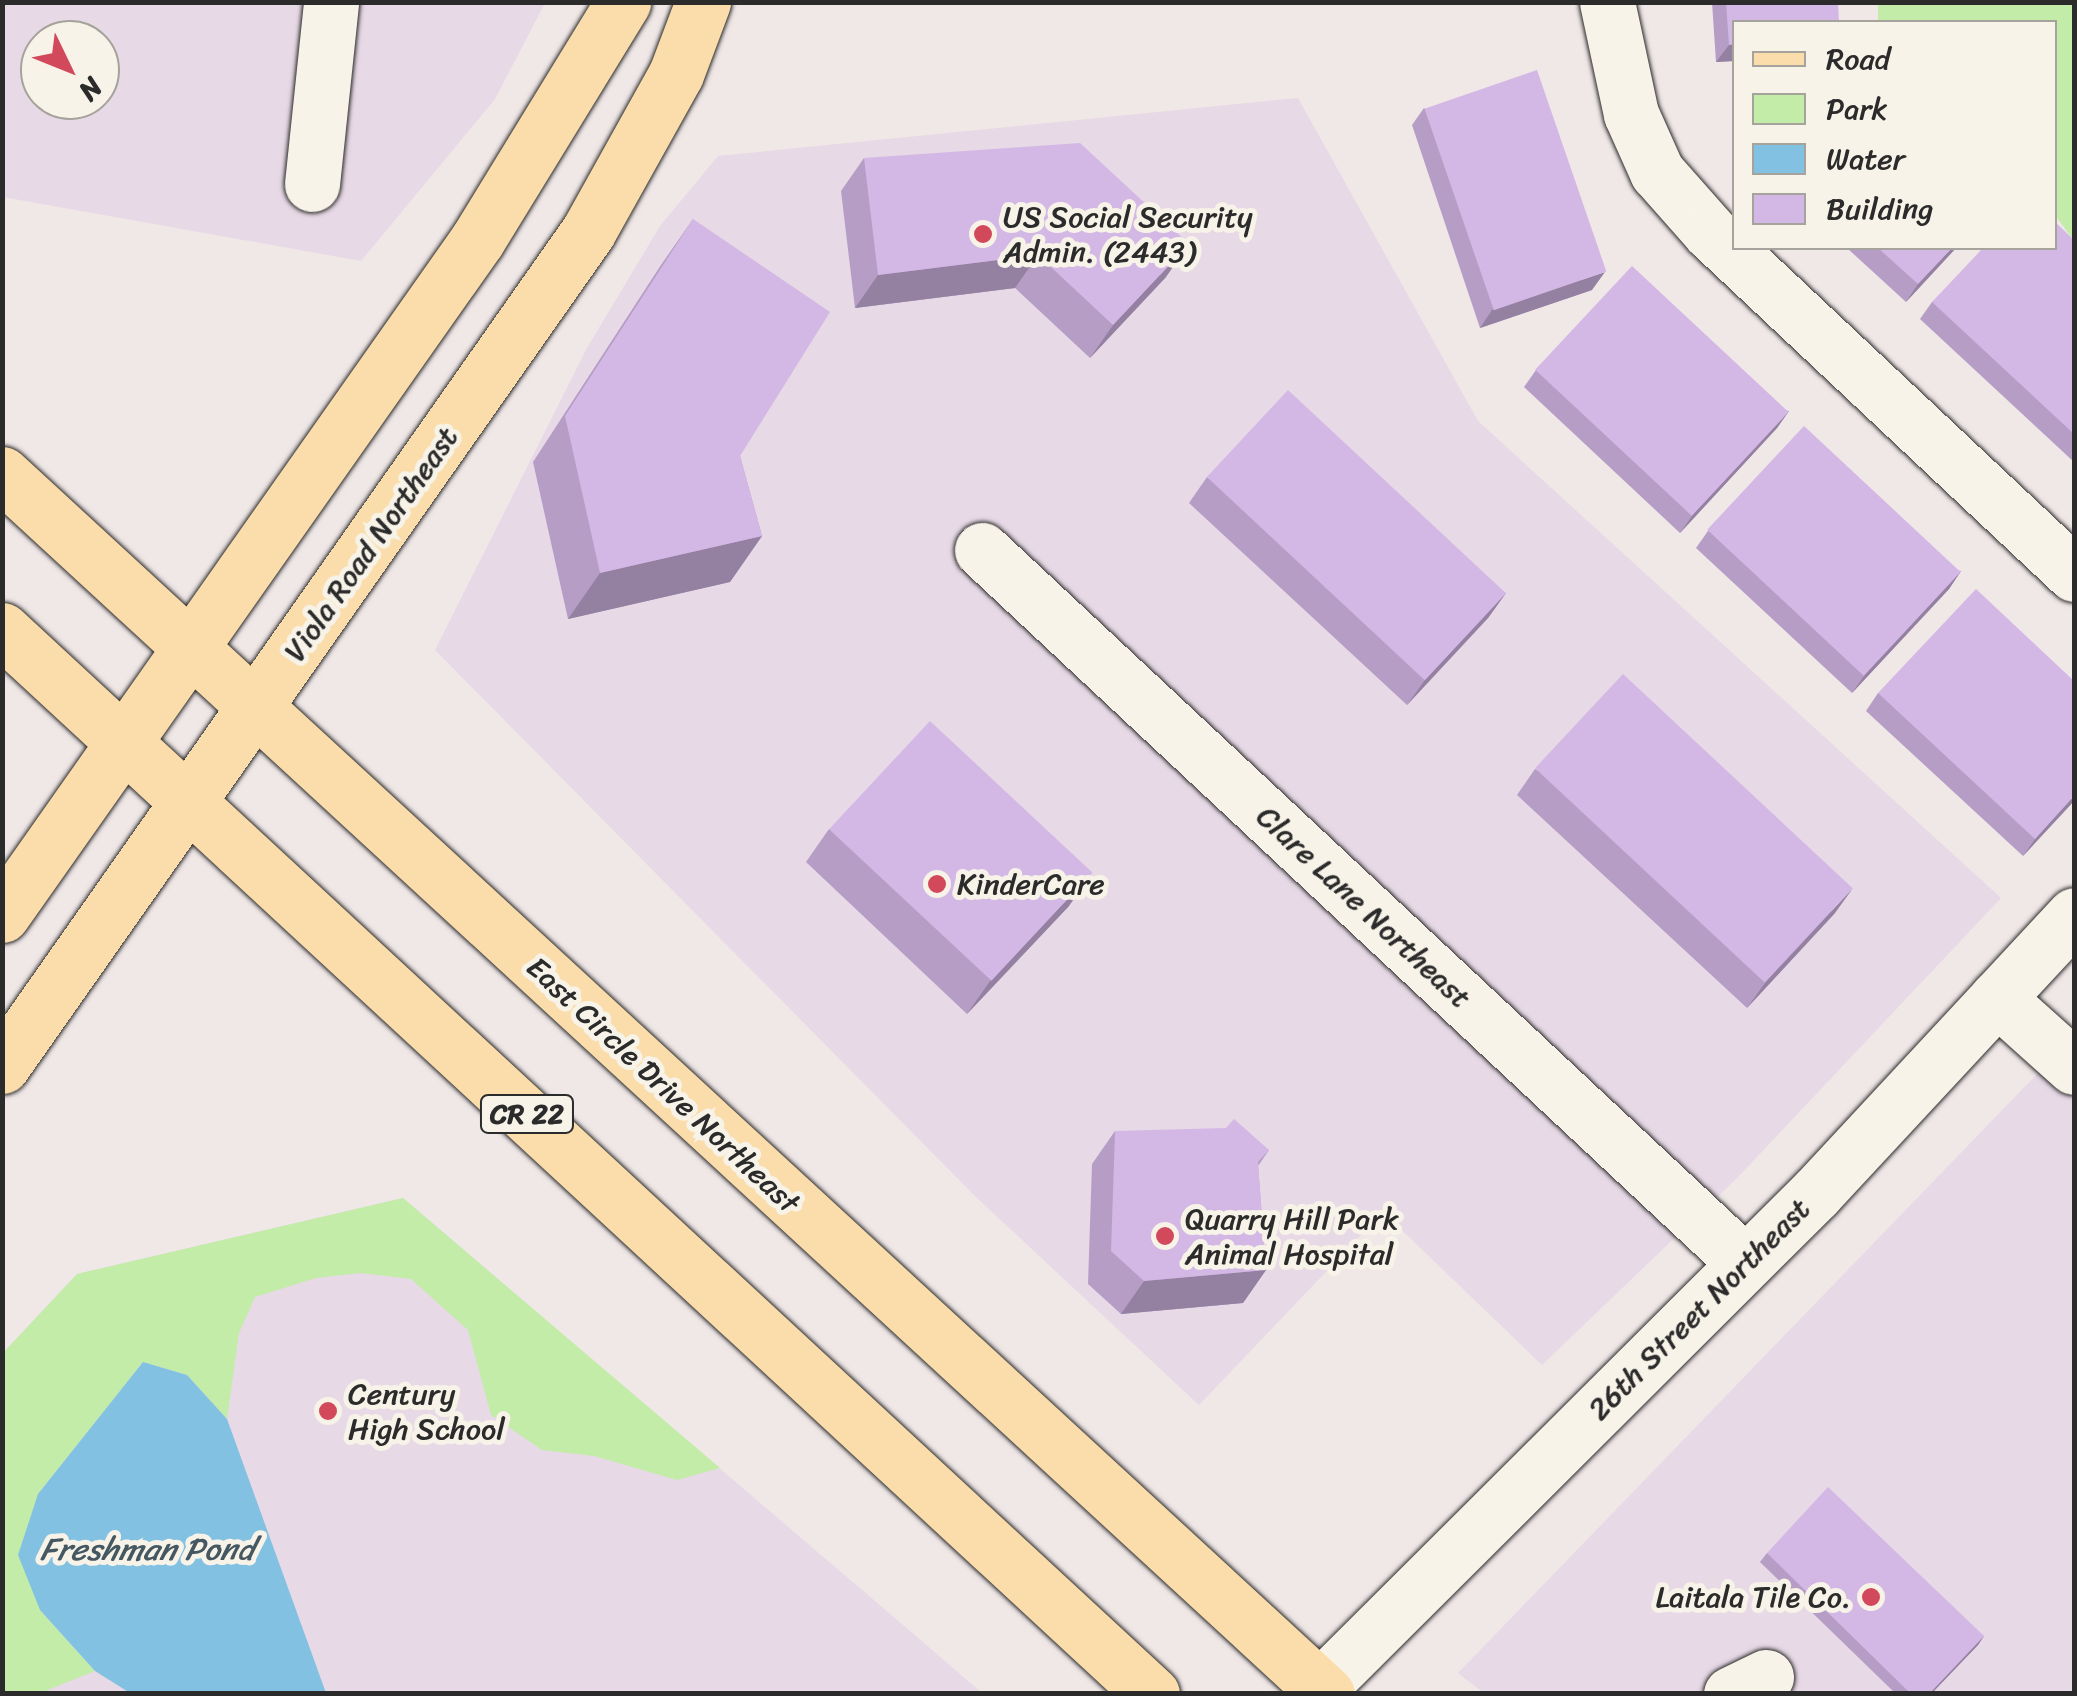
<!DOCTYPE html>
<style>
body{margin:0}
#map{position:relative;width:2077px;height:1696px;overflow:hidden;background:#f0e7e7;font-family:Sriracha,sans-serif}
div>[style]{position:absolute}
.built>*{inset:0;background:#e7d9e6}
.green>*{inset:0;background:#c2eca8}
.water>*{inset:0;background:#83c1e3}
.roads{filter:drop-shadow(0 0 2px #2b2b2b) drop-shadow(0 0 2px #2b2b2b)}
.minor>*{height:55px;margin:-27.5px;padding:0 27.5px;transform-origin:27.5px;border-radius:27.5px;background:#f7f3e8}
.major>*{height:55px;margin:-27.5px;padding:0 27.5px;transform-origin:27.5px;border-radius:27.5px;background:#fbddab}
.wall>*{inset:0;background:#b59dc5}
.shaded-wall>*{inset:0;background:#9480a0}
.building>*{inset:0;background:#d3b7e5;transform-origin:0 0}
.dots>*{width:28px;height:28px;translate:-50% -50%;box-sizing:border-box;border:5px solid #f7f3e8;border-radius:50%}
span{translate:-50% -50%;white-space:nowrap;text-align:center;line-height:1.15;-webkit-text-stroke:10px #f7f3e8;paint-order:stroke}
.shield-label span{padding:2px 8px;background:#f7f3e8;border:2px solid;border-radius:8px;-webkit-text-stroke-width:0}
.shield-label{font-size:28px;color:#2b2b2b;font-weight:700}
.poi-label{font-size:30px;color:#2b2b2b}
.left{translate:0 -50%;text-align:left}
.right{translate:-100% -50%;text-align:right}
.street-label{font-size:30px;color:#2b2b2b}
.water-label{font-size:32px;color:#455862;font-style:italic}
.frame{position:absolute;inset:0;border:5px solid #2b2b2b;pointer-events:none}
.legend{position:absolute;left:1732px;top:20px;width:325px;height:230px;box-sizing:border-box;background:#f7f3e8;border:2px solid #a5a39c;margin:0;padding:12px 18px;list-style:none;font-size:30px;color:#2b2b2b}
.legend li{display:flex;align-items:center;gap:20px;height:50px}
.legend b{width:50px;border:2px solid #a5a39c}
.north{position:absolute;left:20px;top:20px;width:100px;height:100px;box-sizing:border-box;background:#f7f3e8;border:2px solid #a5a39c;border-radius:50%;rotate:133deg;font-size:28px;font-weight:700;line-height:40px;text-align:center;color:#2b2b2b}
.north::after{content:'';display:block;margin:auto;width:35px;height:45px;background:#d1495b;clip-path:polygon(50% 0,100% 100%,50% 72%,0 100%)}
</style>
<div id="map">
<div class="built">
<div style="clip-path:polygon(evenodd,2px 3px,545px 3px,495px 99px,361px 261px,3px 197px,2px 3px,40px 40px,100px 40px,100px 100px,40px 100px,40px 40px)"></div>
<div style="clip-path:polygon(1298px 98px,1478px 421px,2001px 898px,1738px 1177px,1542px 1365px,1383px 1212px,1199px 1405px,977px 1198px,435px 650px,587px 348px,660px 226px,718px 156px)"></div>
<div style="clip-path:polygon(2074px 1036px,2074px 1693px,1485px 1694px,1458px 1673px)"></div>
<div style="clip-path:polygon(403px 1198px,903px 1625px,982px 1693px,3px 1693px,2px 1354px,77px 1274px)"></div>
</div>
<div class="green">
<div style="clip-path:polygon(1878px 3px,2074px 3px,2074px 241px,2055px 215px,2054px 22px,1878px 22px)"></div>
<div style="clip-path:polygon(403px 1198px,720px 1468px,677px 1480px,594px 1456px,542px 1450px,491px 1415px,468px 1330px,411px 1279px,361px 1273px,316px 1278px,255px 1297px,239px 1333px,227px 1419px,187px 1375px,143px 1362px,38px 1494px,40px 1610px,95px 1671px,40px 1693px,3px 1693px,2px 1354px,77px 1274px)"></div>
</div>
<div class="water">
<div style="clip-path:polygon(143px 1362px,187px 1375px,227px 1419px,326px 1693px,130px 1693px,95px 1671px,40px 1610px,18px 1555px,38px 1494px)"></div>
</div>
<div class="roads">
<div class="minor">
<div style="left:1607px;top:2px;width:115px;rotate:77.9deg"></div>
<div style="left:1631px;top:114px;width:64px;rotate:65.9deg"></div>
<div style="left:1657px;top:172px;width:81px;rotate:48.5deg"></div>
<div style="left:1711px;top:233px;width:498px;rotate:43.2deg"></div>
<div style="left:312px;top:184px;width:183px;rotate:-84deg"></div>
<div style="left:982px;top:550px;width:1044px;rotate:43.06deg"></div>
<div style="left:1997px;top:998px;width:103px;rotate:41.9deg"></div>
<div style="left:1313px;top:1694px;width:710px;rotate:-44.89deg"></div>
<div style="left:1816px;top:1193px;width:379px;rotate:-47.1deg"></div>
<div style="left:1731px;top:1694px;width:39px;rotate:-26deg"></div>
</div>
<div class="major">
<div style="left:2px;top:474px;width:1801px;rotate:42.64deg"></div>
<div style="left:2px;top:630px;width:1567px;rotate:42.78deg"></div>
<div style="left:2px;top:915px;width:827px;rotate:-54.85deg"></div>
<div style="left:478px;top:239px;width:278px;rotate:-58.5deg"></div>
<div style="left:2px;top:1066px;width:1019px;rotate:-54.91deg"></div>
<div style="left:588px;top:232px;width:181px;rotate:-60.9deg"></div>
<div style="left:676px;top:74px;width:77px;rotate:-69.4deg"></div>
</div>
</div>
<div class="wall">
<div style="clip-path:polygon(1712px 2px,1838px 2px,1734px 22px,1734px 61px,1716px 62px)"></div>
<div style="clip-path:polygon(1424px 108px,1592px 290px,1480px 328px,1412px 125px)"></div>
<div style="clip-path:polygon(864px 158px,1166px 277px,1090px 358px,1015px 288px,855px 308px,841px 191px)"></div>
<div style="clip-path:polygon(693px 219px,740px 456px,762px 536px,730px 582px,568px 619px,533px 462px,661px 265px)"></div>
<div style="clip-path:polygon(2074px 240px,2074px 462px,1920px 319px,1932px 302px)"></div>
<div style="clip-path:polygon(1847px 248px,1956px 248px,1906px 302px)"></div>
<div style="clip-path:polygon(1536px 370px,1789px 411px,1777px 428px,1680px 533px,1524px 387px)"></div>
<div style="clip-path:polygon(1207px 477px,1506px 593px,1488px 618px,1407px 705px,1189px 503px)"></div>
<div style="clip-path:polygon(1708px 531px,1961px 571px,1949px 589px,1852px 693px,1696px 548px)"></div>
<div style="clip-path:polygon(1878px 693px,2074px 801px,2023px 856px,1866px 711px)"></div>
<div style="clip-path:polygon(1535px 769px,1835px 913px,1747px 1008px,1517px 795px)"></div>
<div style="clip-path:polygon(829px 829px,1069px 906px,967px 1014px,806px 862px)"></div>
<div style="clip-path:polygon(1115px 1131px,1269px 1150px,1258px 1166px,1266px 1270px,1243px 1303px,1121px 1314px,1088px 1284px,1092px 1164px)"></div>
<div style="clip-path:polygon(1767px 1553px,1984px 1636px,1978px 1645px,1931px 1694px,1896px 1694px,1760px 1562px)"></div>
</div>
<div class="shaded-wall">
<div style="clip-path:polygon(1734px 44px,1734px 61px,1716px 62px,1729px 45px)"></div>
<div style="clip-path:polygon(1189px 244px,1166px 277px,1090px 358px,1113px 325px)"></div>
<div style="clip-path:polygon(1952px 248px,1956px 248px,1906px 302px,1918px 284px)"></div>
<div style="clip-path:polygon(1038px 255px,1015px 288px,855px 308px,878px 275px)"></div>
<div style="clip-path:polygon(1605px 272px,1592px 290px,1480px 328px,1492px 310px)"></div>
<div style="clip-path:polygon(1789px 411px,1777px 428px,1680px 533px,1692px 516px)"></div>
<div style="clip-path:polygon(762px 536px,730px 582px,568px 619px,600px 573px)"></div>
<div style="clip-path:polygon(1961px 571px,1949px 589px,1852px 693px,1864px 676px)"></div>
<div style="clip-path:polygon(1506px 593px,1488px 618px,1407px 705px,1425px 680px)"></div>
<div style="clip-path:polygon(2074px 796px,2074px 801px,2023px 856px,2035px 839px)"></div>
<div style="clip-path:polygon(1092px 873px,1069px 906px,967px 1014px,990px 981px)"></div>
<div style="clip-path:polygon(1853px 888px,1835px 913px,1747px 1008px,1765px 983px)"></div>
<div style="clip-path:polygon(1266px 1270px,1243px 1303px,1121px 1314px,1144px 1281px)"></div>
<div style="clip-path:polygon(1984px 1636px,1978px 1645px,1931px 1694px,1929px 1694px)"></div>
</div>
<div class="building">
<div style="clip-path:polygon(1726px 2px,1838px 2px,1839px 22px,1734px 22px,1734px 44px,1729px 45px)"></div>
<div style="left:1537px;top:70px;width:213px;height:119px;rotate:71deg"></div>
<div style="clip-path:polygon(1080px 143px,1189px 244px,1113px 325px,1038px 255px,878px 275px,864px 158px)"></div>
<div style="clip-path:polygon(693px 219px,830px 312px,740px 456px,762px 536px,600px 573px,565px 416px)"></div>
<div style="clip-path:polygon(2054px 221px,2074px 240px,2074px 434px,1932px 302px,1983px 248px,2054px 248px)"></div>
<div style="clip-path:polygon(1878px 248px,1952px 248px,1918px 284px)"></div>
<div style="left:1632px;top:266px;width:214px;height:142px;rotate:43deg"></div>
<div style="left:1288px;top:390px;width:298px;height:119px;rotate:43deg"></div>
<div style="left:1804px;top:426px;width:214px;height:142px;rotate:43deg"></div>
<div style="clip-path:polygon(1976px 589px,2074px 681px,2074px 796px,2035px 839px,1878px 693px)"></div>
<div style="left:1623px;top:674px;width:314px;height:129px;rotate:43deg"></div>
<div style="left:930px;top:721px;width:222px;height:148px;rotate:43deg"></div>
<div style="clip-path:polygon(1234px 1119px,1269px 1150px,1258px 1162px,1266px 1270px,1144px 1281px,1111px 1251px,1115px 1131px,1226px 1128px)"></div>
<div style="clip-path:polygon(1828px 1487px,1984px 1636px,1929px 1694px,1911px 1694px,1767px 1553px)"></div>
</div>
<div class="dots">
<div style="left:983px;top:234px;background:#d1495b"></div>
<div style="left:937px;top:884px;background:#d1495b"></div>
<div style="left:1165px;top:1236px;background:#d1495b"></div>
<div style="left:328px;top:1411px;background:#d1495b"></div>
<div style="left:1871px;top:1597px;background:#d1495b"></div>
</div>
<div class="shield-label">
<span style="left:527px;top:1114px">CR 22</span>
</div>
<div class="poi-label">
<span class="left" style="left:1003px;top:234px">US Social Security<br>Admin. (2443)</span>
<span class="left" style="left:957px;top:884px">KinderCare</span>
<span class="left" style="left:1185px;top:1236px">Quarry Hill Park<br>Animal Hospital</span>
<span class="left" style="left:348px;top:1411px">Century<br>High School</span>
<span class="right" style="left:1851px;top:1597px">Laitala Tile Co.</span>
</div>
<div class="street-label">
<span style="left:371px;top:544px;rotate:-55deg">Viola Road Northeast</span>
<span style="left:1364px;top:907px;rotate:43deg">Clare Lane Northeast</span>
<span style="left:663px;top:1085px;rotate:43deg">East Circle Drive Northeast</span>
<span style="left:1699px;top:1309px;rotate:-45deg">26th Street Northeast</span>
</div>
<div class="water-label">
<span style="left:147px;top:1550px">Freshman Pond</span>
</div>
<div class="frame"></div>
<ul class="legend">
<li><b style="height:12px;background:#fbddab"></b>Road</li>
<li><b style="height:28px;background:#c2eca8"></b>Park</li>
<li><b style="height:28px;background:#83c1e3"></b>Water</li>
<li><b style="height:28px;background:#d3b7e5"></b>Building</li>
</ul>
<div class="north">N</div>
</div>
